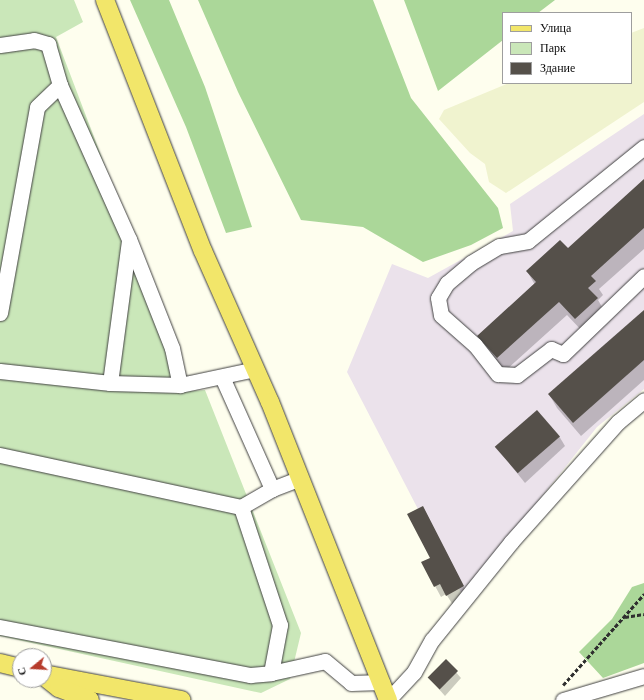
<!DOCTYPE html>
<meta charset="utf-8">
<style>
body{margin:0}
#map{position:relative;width:644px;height:700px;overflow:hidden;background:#fefeee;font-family:"Crimson Pro",serif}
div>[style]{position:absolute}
.industrial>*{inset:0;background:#ebe2eb}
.farmland>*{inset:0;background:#f0f3cf}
.green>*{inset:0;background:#cae7b9}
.forest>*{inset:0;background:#abd799}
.shadow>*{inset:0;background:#0003}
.building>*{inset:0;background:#55504a;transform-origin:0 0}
.path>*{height:2.5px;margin-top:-1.25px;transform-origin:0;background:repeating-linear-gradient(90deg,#2f2f2f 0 4px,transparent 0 6px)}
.roads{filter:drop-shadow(0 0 1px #404040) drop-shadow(0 0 1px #404040)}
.minor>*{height:15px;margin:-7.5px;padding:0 7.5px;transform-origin:7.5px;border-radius:7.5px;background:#fff}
.major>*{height:18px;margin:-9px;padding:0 9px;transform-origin:9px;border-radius:9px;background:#f2e66a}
span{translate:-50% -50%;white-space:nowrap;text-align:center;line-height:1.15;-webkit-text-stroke:4px #fff;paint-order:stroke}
.legend{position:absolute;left:502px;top:12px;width:130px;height:72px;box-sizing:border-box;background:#fff;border:1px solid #9e9e9e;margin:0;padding:5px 7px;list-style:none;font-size:12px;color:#0d0d0d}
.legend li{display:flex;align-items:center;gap:8px;height:20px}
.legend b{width:20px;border:1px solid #9e9e9e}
.north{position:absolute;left:12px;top:648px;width:40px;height:40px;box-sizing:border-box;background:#fff;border:1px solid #9e9e9e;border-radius:50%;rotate:252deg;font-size:11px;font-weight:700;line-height:16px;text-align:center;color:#0d0d0d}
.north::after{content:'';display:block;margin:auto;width:14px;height:18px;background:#b63b2c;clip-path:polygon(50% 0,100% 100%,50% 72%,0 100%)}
</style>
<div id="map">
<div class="industrial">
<div style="clip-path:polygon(644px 114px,644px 389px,597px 427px,463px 596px,347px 372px,392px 264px,428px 278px,513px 231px,510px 204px)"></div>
</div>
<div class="farmland">
<div style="clip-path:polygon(644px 28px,644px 102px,506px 193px,489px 182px,485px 164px,470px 153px,439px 119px,444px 110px,509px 83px,631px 83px,631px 33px)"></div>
</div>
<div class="green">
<div style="clip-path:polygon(0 0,74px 0,83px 22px,56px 37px,188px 384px,191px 391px,205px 390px,301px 633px,290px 679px,261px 693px,0 636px)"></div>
</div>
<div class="forest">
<div style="clip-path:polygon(130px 0,169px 0,205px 87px,252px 227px,226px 233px,186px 127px)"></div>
<div style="clip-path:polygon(198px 0,373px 0,411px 98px,498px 208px,503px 228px,471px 245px,423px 262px,363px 227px,301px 220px,238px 92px)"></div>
<div style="clip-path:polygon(404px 0,555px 0,538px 13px,503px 13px,503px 40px,438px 91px)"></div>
<div style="clip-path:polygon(644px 583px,644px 663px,603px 678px,579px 652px,612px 619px,632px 587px)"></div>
</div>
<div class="shadow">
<div style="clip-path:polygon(644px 180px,644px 249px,599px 289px,603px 295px,598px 300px,605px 312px,583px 332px,567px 315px,505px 371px,486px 350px,478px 336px,535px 285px,527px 271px,568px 250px)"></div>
<div style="clip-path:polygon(644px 311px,644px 380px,581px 436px,557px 408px,549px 394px)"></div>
<div style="clip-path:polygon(559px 436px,565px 446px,525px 483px,497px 448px)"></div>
<div style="clip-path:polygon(423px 507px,469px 597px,453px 605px,446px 594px,441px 597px,422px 562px,431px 558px)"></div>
<div style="clip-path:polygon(446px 661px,461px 678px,445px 696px,430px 679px)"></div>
</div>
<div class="building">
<div style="clip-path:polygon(644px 179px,644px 228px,591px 276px,596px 281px,588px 288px,598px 298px,575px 319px,559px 302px,497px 358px,477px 336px,536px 282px,526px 271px,560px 240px,568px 248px)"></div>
<div style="clip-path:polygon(644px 310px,644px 360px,573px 423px,548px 394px)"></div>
<div style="left:537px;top:410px;width:35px;height:56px;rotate:49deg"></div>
<div style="clip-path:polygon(423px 506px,464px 586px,446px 596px,440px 584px,434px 587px,421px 562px,430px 558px,407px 514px)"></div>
<div style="left:446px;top:659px;width:17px;height:26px;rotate:45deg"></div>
</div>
<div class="path">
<div style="left:625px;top:617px;width:19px;rotate:-9deg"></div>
<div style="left:563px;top:685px;width:122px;rotate:-48.3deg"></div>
</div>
<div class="roads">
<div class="minor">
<div style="left:0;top:45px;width:34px;rotate:-8deg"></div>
<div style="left:34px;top:40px;width:15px;rotate:16deg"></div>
<div style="left:48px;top:44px;width:43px;rotate:73.7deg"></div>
<div style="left:644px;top:147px;width:149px;rotate:141deg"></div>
<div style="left:528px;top:241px;width:29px;rotate:170deg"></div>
<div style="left:499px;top:246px;width:33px;rotate:149deg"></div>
<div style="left:471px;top:263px;width:31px;rotate:140deg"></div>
<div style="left:447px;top:283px;width:17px;rotate:121deg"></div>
<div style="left:438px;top:298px;width:17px;rotate:80deg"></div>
<div style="left:441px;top:315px;width:45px;rotate:41.4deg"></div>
<div style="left:475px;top:345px;width:37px;rotate:52deg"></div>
<div style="left:498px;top:374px;width:19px;rotate:3deg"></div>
<div style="left:517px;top:375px;width:43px;rotate:-37.4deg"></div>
<div style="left:551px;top:349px;width:13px;rotate:23deg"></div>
<div style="left:563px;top:354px;width:112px;rotate:-43.9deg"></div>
<div style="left:0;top:313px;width:209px;rotate:-79.8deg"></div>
<div style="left:37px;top:107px;width:32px;rotate:-44deg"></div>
<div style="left:60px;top:85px;width:169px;rotate:65.9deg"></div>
<div style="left:129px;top:239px;width:117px;rotate:68.5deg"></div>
<div style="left:172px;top:348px;width:38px;rotate:78deg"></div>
<div style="left:0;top:371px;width:111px;rotate:6.2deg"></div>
<div style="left:110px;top:383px;width:70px;rotate:1.6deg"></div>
<div style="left:180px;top:385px;width:77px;rotate:-12deg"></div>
<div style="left:222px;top:377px;width:123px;rotate:65.9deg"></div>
<div style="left:110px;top:383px;width:144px;rotate:-82.4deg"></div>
<div style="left:0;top:455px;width:247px;rotate:12.2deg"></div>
<div style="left:241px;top:507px;width:36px;rotate:-30deg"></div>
<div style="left:272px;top:489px;width:30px;rotate:-21deg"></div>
<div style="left:0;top:627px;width:255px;rotate:10.9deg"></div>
<div style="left:250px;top:675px;width:21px;rotate:-5deg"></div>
<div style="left:271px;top:673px;width:49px;rotate:-79.4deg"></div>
<div style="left:280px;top:625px;width:124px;rotate:-108.3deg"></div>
<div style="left:271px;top:673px;width:55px;rotate:-12.5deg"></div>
<div style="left:325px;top:661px;width:34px;rotate:40deg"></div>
<div style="left:351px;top:683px;width:31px;rotate:-2deg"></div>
<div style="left:388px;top:700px;width:38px;rotate:-47deg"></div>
<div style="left:414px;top:672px;width:37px;rotate:-61deg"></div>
<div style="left:432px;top:640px;width:126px;rotate:-51.1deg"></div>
<div style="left:511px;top:542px;width:161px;rotate:-48.3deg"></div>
<div style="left:618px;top:422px;width:34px;rotate:-40deg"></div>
<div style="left:563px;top:700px;width:84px;rotate:-16.5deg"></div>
</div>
<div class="major">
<div style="left:105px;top:0;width:269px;rotate:68.7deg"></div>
<div style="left:203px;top:251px;width:165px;rotate:66.1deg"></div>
<div style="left:270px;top:402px;width:321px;rotate:68.4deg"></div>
<div style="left:0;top:663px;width:21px;rotate:14deg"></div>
<div style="left:44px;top:674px;width:140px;rotate:10.7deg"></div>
<div style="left:46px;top:678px;width:16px;rotate:38deg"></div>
<div style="left:59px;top:688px;width:33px;rotate:21deg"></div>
</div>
</div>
<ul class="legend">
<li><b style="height:5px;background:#f2e66a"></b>Улица</li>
<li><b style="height:11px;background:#cae7b9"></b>Парк</li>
<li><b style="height:11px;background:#55504a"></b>Здание</li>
</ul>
<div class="north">С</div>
</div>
